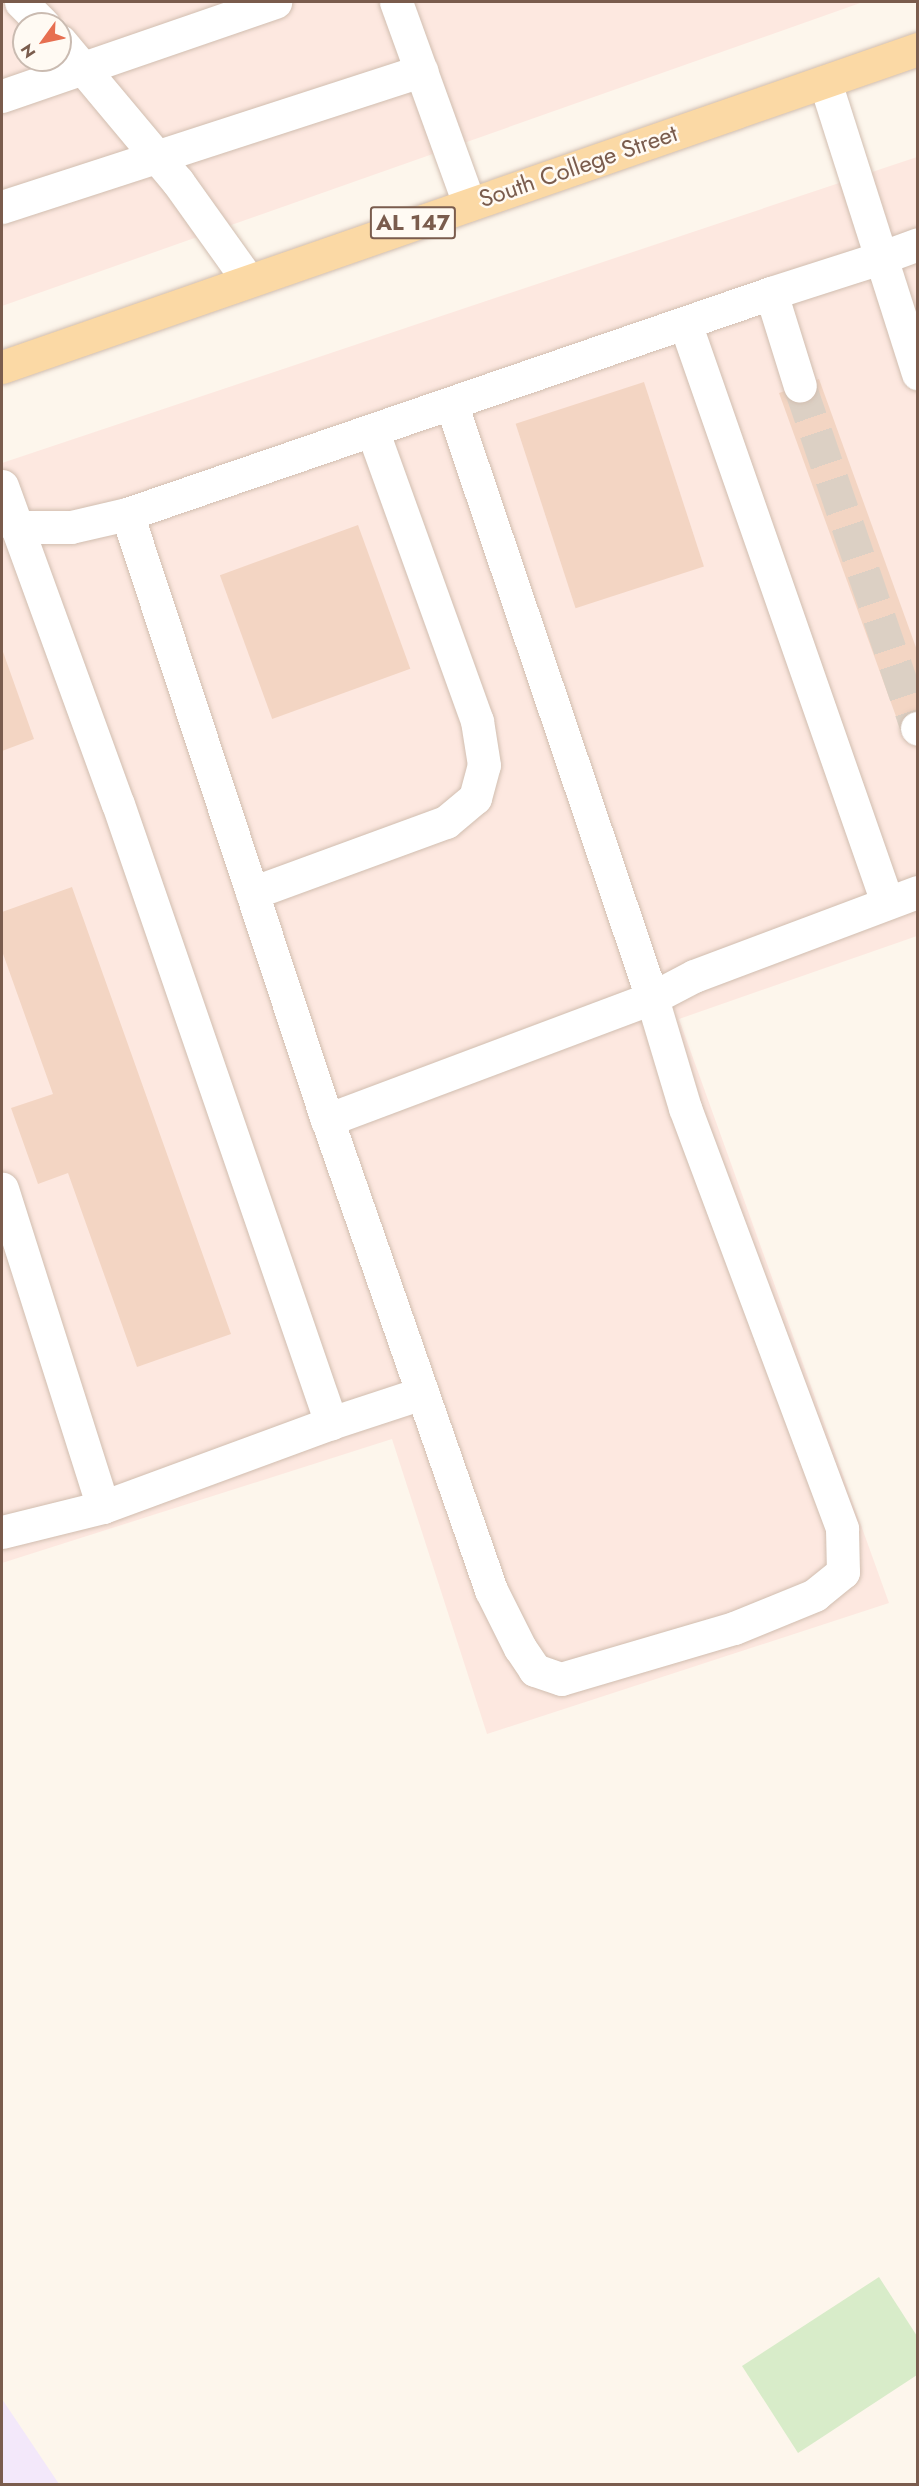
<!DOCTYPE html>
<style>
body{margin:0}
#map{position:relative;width:919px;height:2486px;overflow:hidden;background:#fdf6ec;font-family:Jost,sans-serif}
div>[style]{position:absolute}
.commercial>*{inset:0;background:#fde8e0}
.education>*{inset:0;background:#f3e8fa}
.green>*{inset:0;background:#d8ecc9}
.building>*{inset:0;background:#f3d5c3;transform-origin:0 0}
.minor-tunnel>*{height:33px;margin-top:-16.5px;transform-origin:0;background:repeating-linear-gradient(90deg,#dcd0c4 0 33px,transparent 0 49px)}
.roads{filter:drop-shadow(0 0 2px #d1beb0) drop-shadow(0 0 2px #d1beb0)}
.minor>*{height:33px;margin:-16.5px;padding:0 16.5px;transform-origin:16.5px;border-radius:16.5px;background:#fff}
.major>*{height:33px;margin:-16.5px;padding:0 16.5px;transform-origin:16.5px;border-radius:16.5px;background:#fbd9a5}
span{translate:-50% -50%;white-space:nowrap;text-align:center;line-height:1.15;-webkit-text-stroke:5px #fffaf3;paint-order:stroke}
.shield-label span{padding:2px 4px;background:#fffaf3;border:2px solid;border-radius:4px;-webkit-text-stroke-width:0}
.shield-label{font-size:22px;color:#7a5c4d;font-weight:700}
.street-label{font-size:24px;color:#7a5c4d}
.frame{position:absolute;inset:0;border:3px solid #7a5c4d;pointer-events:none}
.north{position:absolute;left:12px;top:12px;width:60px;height:60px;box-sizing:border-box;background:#fffaf3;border:2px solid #cabbb1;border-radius:50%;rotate:237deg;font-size:16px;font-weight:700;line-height:24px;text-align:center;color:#7a5c4d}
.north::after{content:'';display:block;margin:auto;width:21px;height:27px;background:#e76f51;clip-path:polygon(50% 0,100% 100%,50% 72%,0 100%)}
</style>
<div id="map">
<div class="commercial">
<div style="clip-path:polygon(evenodd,2px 2px,863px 2px,2px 306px,2px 2px,24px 24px,60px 24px,60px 60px,24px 60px,24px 24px)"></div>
<div style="clip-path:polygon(917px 157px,917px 936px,679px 1019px,889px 1603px,487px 1734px,392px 1439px,2px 1563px,2px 463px)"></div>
</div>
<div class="education">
<div style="clip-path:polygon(2px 2399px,59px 2484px,2px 2484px)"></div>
</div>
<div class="green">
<div style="clip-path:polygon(879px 2277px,917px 2336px,917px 2375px,798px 2453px,742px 2366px)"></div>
</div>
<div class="building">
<div style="clip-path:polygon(819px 379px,918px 653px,918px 728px,902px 733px,779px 393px)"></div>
<div style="left:644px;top:382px;width:194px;height:135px;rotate:72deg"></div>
<div style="left:358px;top:525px;width:153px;height:147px;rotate:70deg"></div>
<div style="clip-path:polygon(2px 649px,34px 739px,2px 751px)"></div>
<div style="clip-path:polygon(72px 887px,231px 1334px,137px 1367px,68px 1173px,38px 1184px,11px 1108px,53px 1094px,2px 951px,2px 912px)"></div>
</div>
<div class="minor-tunnel">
<div style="left:800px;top:386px;width:361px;rotate:71.1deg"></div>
</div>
<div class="roads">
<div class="minor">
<div style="left:21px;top:2px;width:31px;rotate:45deg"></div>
<div style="left:396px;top:2px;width:215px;rotate:70.1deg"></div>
<div style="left:60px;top:41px;width:184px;rotate:50.1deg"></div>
<div style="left:178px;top:182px;width:120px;rotate:54.5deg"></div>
<div style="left:825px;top:82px;width:306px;rotate:72.3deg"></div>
<div style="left:2px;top:96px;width:289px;rotate:-19deg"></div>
<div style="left:2px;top:207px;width:441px;rotate:-18deg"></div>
<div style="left:771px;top:293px;width:97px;rotate:72.7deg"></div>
<div style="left:685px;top:323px;width:613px;rotate:70.77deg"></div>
<div style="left:451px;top:403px;width:628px;rotate:71.33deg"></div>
<div style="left:652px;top:998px;width:115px;rotate:73.3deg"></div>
<div style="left:685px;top:1108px;width:449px;rotate:69.5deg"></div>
<div style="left:842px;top:1529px;width:43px;rotate:88.7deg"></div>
<div style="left:843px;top:1572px;width:36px;rotate:141deg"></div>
<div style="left:815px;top:1595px;width:87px;rotate:157.8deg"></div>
<div style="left:734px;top:1628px;width:180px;rotate:163.6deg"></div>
<div style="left:561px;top:1679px;width:28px;rotate:-161deg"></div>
<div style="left:535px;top:1670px;width:27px;rotate:-124deg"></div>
<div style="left:520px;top:1648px;width:65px;rotate:-116.6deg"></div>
<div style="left:491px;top:1590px;width:498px;rotate:-109.2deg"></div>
<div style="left:327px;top:1120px;width:638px;rotate:-108.26deg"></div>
<div style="left:127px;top:514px;width:681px;rotate:-18.94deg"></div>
<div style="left:771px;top:293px;width:118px;rotate:-17.8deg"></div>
<div style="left:883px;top:257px;width:37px;rotate:-20deg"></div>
<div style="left:2px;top:486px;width:338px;rotate:70deg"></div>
<div style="left:118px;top:804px;width:655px;rotate:71.01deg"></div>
<div style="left:331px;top:1423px;width:243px;rotate:159.8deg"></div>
<div style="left:103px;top:1507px;width:334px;rotate:-107.6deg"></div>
<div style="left:16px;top:527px;width:55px"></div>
<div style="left:71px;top:527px;width:57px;rotate:-13.1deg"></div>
<div style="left:917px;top:728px;width:1px;rotate:45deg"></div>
<div style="left:252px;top:893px;width:207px;rotate:-20.1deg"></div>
<div style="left:446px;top:822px;width:38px;rotate:-40deg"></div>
<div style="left:475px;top:798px;width:34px;rotate:-75deg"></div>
<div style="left:484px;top:765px;width:45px;rotate:-99deg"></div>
<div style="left:477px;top:721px;width:309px;rotate:-109.8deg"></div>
<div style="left:327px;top:1120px;width:347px;rotate:-20.6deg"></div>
<div style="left:652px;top:998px;width:47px;rotate:-27.6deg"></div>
<div style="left:694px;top:976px;width:239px;rotate:-20.6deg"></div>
<div style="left:331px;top:1423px;width:96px;rotate:-18.2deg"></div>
<div style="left:2px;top:1532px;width:104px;rotate:-13.9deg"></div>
</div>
<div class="major">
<div style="left:2px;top:367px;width:970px;rotate:-19.15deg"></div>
</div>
</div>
<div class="shield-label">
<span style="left:413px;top:223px">AL 147</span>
</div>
<div class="street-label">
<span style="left:578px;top:166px;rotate:-19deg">South College Street</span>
</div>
<div class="frame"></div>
<div class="north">N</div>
</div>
